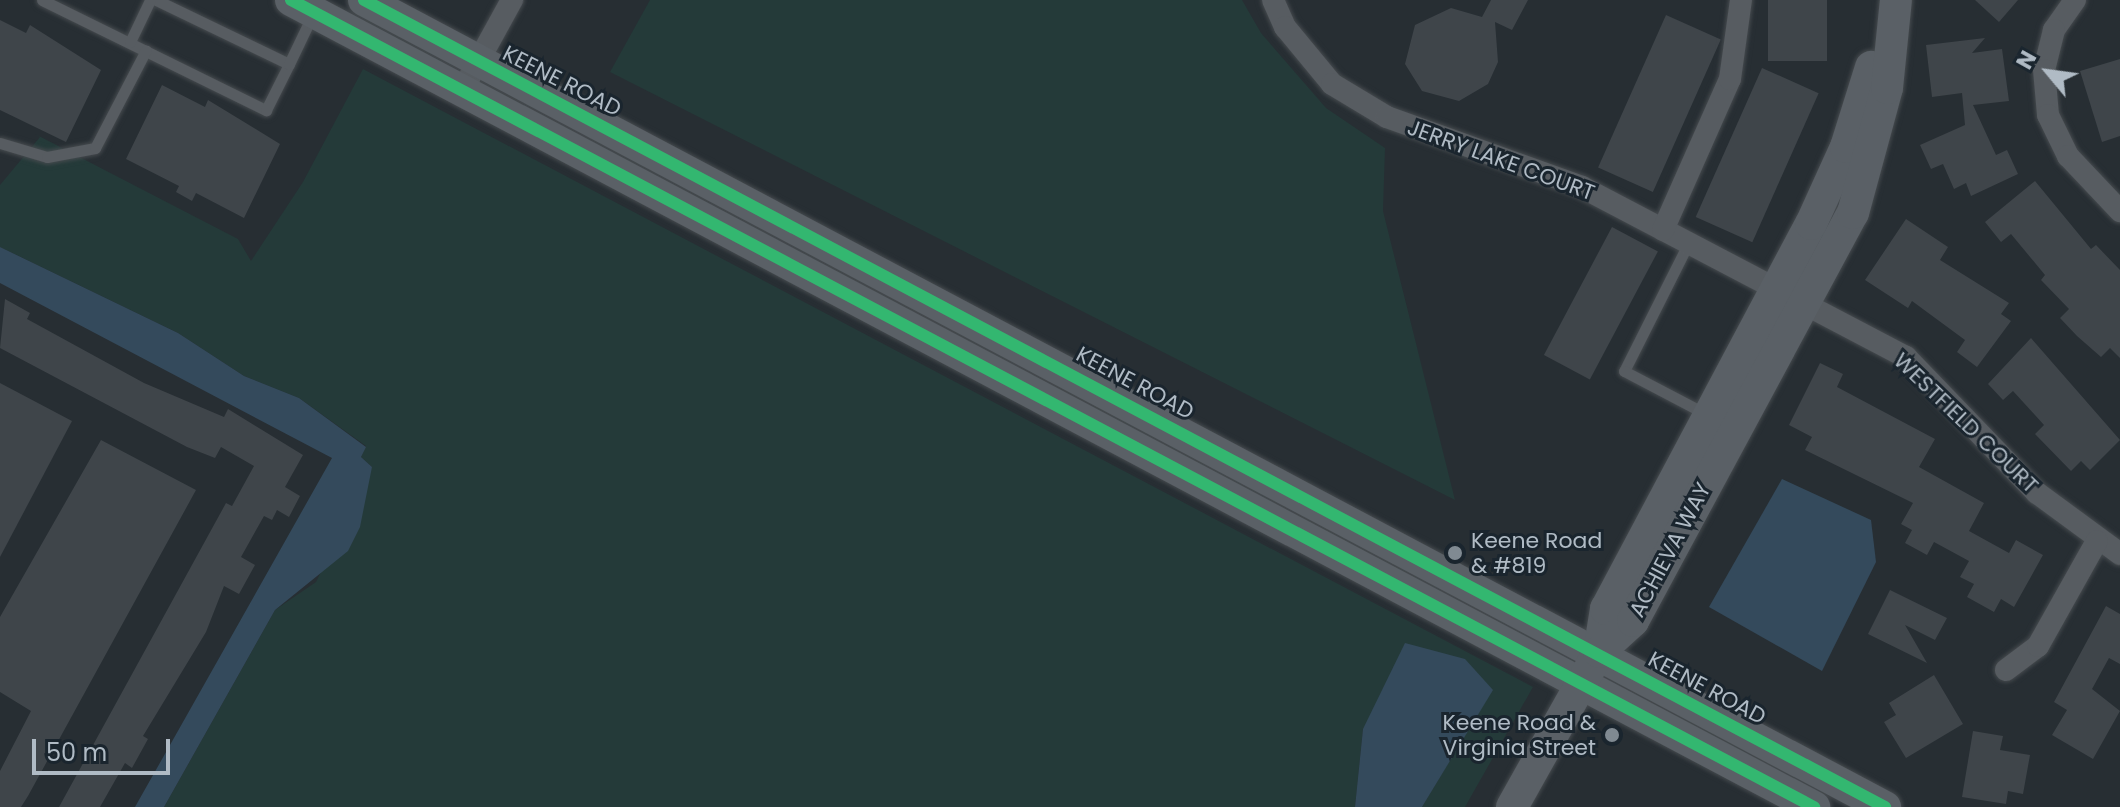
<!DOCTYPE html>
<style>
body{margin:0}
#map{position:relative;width:2120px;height:807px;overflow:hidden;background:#272e33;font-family:Poppins,sans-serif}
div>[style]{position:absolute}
.green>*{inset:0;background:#243a39}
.water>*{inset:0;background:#344a5c}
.building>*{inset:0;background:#3f454a;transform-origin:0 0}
.roads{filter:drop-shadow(0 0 2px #454a4e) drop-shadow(0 0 2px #454a4e)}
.lane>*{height:11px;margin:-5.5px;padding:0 5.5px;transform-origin:5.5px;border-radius:5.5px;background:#575c61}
.street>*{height:22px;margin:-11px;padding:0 11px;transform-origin:11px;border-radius:11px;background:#575c61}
.secondary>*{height:32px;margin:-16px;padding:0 16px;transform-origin:16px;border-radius:16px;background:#5a6066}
.cycleway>*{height:12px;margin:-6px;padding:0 6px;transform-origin:6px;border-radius:6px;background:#33b770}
.dots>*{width:22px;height:22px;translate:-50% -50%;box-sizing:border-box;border:4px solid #1a252e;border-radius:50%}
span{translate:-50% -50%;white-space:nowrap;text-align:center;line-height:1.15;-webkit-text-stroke:6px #1a252e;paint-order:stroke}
.street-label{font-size:22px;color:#b0bbc5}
.poi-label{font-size:22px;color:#b0bbc5}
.left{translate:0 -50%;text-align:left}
.right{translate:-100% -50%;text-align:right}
.north{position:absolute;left:2008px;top:32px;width:80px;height:80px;-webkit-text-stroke:6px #1a252e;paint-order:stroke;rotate:299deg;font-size:22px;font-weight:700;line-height:32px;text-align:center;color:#b0bbc5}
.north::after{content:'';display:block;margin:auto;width:28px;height:36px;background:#b0bbc5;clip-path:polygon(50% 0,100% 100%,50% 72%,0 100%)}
.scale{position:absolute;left:32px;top:739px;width:138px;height:36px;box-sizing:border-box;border:4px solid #b0bbc5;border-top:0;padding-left:10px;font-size:24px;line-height:28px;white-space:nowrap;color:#b0bbc5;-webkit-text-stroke:6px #1a252e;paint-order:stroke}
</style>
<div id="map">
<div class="green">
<div style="clip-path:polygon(650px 0,1242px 0,1261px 33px,1326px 108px,1385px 148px,1383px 211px,1455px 500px,610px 72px)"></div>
<div style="clip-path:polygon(363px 69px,1533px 687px,1465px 807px,1422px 807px,1492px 690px,1363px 729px,1355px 807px,164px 807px,275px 610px,316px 582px,372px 467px,361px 457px,366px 446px,299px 398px,244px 376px,178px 333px,0 247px,0 185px,40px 137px,35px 134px,238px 239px,251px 261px,303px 182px)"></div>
</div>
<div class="water">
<div style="clip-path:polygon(0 247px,178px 333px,244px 376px,299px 398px,366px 447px,361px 457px,372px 467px,360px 527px,348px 551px,275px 610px,164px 807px,135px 807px,332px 458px,0 283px)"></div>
<div style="clip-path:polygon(1782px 479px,1871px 520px,1876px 562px,1822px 671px,1709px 607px)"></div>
<div style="clip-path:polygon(1405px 643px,1465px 659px,1493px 690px,1422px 807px,1355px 807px,1363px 729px)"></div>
</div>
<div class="building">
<div style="clip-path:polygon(1491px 0,1528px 0,1512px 30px,1495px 22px,1498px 62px,1488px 84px,1459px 101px,1422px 91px,1405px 64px,1415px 25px,1451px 8px,1482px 17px)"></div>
<div style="left:1768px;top:0;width:59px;height:61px"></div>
<div style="clip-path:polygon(1975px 0,2018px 0,1999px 22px)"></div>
<div style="left:1666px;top:15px;width:60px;height:167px;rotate:24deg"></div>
<div style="clip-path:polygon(0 20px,26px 33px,30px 25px,101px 70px,66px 142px,0 110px)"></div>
<div style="clip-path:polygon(1985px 38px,1972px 53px,2002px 49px,2009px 101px,1973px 105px,1996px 155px,2007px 150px,2018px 174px,1971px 196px,1966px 183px,1954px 189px,1943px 164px,1931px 169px,1920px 145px,1965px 125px,1962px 93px,1932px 97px,1926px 45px)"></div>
<div style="clip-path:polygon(2120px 59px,2120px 136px,2102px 142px,2080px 71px)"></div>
<div style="left:1762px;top:68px;width:62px;height:163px;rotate:24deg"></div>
<div style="clip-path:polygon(162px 85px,205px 107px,208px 100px,280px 144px,244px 218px,196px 193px,192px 201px,176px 192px,179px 186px,126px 159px)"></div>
<div style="clip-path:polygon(2035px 181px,2091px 249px,2096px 245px,2120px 270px,2120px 358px,2110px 348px,2101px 357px,2077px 336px,2060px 318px,2069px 309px,2041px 280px,2045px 275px,2011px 234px,2001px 242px,1985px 222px)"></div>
<div style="clip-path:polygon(1906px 219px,1948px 247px,1940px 260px,2009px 303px,2001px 314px,2011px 321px,1977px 367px,1957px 352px,1965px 340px,1912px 301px,1908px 308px,1865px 280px)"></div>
<div style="left:1612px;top:227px;width:52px;height:145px;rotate:28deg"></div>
<div style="clip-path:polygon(5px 299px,30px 313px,27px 319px,144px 383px,224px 417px,228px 409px,303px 455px,285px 487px,300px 496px,289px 517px,277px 510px,272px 520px,264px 516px,241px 557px,255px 565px,239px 594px,224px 586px,206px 632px,143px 736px,148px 739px,132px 768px,125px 763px,100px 807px,59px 807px,226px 503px,232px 506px,254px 466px,221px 447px,215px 458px,187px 447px,0 348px)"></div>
<div style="clip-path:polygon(2031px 338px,2120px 440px,2090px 470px,2081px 461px,2071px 471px,2035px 434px,2044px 425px,2013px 391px,2003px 400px,1988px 384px)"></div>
<div style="clip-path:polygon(1820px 363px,1843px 374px,1837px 387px,1935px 439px,1919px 467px,1984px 503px,1969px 531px,2009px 553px,2016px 540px,2043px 555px,2014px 607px,2001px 599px,1994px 612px,1967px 597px,1974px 584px,1960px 577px,1969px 561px,1934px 542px,1927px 555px,1905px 543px,1912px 530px,1901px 524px,1913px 503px,1805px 450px,1812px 437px,1789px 425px)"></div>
<div style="clip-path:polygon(0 383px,72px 421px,0 557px)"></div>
<div style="clip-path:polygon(101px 440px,196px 490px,28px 796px,21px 807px,0 807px,0 771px,31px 711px,0 692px,0 617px)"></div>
<div style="clip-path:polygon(1890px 590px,1947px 618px,1935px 640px,1905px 625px,1927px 663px,1868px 634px)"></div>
<div style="clip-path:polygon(2106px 606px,2120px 614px,2120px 664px,2109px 658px,2092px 689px,2120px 711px,2093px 759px,2052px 735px,2067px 710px,2054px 702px)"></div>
<div style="clip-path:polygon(1934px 675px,1963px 724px,1906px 758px,1884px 722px,1896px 715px,1889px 703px)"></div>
<div style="clip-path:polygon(1973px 731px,2003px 736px,2000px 750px,2030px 755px,2023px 794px,2008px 791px,2006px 804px,1962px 797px)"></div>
</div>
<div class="roads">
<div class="lane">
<div style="left:42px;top:0;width:250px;rotate:26.2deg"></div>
<div style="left:266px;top:110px;width:51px;rotate:-63.4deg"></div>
<div style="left:289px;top:64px;width:148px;rotate:-154.3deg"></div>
<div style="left:130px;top:42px;width:47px;rotate:-64.5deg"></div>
<div style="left:289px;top:64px;width:55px;rotate:-64.4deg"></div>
<div style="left:0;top:143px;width:49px;rotate:16.6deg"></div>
<div style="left:47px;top:157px;width:49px;rotate:-10.6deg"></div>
<div style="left:95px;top:148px;width:110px;rotate:-62.5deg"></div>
<div style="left:1688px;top:244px;width:142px;rotate:116.7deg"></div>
<div style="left:1624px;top:371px;width:93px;rotate:27.7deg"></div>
</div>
<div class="street">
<div style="left:1273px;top:0;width:30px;rotate:66deg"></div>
<div style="left:1285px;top:27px;width:74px;rotate:50.5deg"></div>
<div style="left:1332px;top:84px;width:64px;rotate:31deg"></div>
<div style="left:1387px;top:117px;width:207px;rotate:19.7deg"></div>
<div style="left:1582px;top:187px;width:366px;rotate:27.7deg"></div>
<div style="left:1906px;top:357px;width:189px;rotate:46.1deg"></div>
<div style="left:2037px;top:493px;width:103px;rotate:36.3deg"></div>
<div style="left:2075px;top:0;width:37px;rotate:125deg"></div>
<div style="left:2054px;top:30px;width:41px;rotate:104deg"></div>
<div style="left:2044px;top:70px;width:45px;rotate:84.9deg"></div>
<div style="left:2048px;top:115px;width:46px;rotate:64deg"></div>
<div style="left:2068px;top:156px;width:76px;rotate:46.6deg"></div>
<div style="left:463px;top:89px;width:102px;rotate:-61.2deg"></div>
<div style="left:1663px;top:230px;width:165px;rotate:-66.1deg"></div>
<div style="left:1730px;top:79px;width:80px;rotate:-82.1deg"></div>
<div style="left:2006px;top:670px;width:40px;rotate:-37deg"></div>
<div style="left:2038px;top:646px;width:120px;rotate:-60.7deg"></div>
</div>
<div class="secondary">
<div style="left:291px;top:0;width:1724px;rotate:27.92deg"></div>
<div style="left:364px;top:0;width:1722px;rotate:27.95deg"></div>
<div style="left:1599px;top:652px;width:44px;rotate:-80.8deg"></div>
<div style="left:1606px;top:609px;width:436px;rotate:-62deg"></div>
<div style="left:1811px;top:224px;width:85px;rotate:-65.6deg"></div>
<div style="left:1846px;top:147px;width:84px;rotate:-72.6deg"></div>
<div style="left:1512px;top:807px;width:178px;rotate:-60.7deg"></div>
<div style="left:1599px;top:652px;width:46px;rotate:-42.4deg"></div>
<div style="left:1633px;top:621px;width:464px;rotate:-61.7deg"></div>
<div style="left:1853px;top:213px;width:130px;rotate:-74.8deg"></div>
<div style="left:1887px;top:88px;width:88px;rotate:-84.2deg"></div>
</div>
</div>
<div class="cycleway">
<div style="left:291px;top:0;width:1724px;rotate:27.92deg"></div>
<div style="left:364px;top:0;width:1722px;rotate:27.95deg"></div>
</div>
<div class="dots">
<div style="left:1455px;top:553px;background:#808a92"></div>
<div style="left:1612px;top:735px;background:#808a92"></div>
</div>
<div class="street-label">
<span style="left:562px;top:81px;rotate:27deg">KEENE ROAD</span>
<span style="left:1501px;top:160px;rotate:20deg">JERRY LAKE COURT</span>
<span style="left:1135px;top:383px;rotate:28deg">KEENE ROAD</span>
<span style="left:1966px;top:423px;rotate:44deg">WESTFIELD COURT</span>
<span style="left:1670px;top:550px;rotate:-62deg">ACHIEVA WAY</span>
<span style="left:1707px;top:688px;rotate:28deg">KEENE ROAD</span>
</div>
<div class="poi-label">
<span class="left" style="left:1471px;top:553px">Keene Road<br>&amp; #819</span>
<span class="right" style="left:1596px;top:735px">Keene Road &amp;<br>Virginia Street</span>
</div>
<div class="north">N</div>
<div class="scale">50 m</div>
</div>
